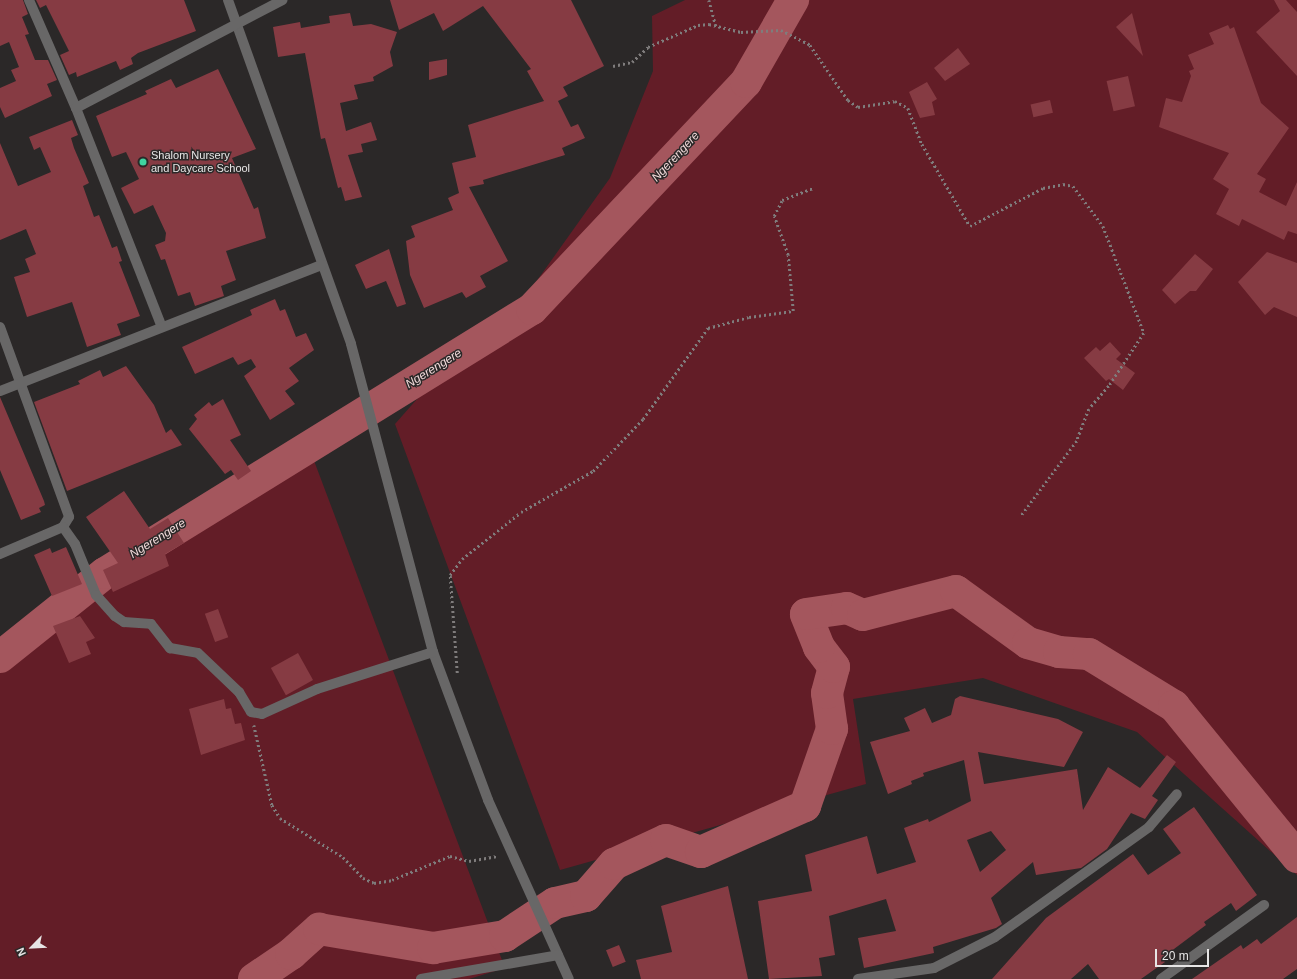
<!DOCTYPE html>
<style>
body{margin:0}
#map{position:relative;width:1297px;height:979px;overflow:hidden;background:#2b2828;font-family:Helvetica,sans-serif}
div>[style]{position:absolute}
.green>*{inset:0;background:#631d27}
.river>*{height:32px;margin:-16px;padding:0 16px;transform-origin:16px;border-radius:16px;background:#a4565d}
.building>*{inset:0;background:#863b43;transform-origin:0 0}
.path>*{height:2.5px;margin-top:-1.25px;transform-origin:0;background:repeating-linear-gradient(90deg,#7f7c7c 0 2px,transparent 0 5px)}
.minor>*{height:10px;margin:-5px;padding:0 5px;transform-origin:5px;border-radius:5px;background:#686767}
.dots>*{width:11px;height:11px;translate:-50% -50%;box-sizing:border-box;border:2px solid #2b2828;border-radius:50%}
span{translate:-50% -50%;white-space:nowrap;text-align:center;line-height:1.15;-webkit-text-stroke:3px #2b2828;paint-order:stroke}
.poi-label{font-size:11px;color:#e7e5e5}
.left{translate:0 -50%;text-align:left}
.water-label{font-size:12px;color:#f2dada;font-style:italic}
.north{position:absolute;left:12px;top:927px;width:40px;height:40px;-webkit-text-stroke:3px #2b2828;paint-order:stroke;rotate:246deg;font-size:11px;font-weight:700;line-height:16px;text-align:center;color:#e7e5e5}
.north::after{content:'';display:block;margin:auto;width:14px;height:18px;background:#e7e5e5;clip-path:polygon(50% 0,100% 100%,50% 72%,0 100%)}
.scale{position:absolute;left:1155px;top:949px;width:54px;height:18px;box-sizing:border-box;border:2px solid #e7e5e5;border-top:0;padding-left:5px;font-size:12px;line-height:14px;white-space:nowrap;color:#e7e5e5;-webkit-text-stroke:3px #2b2828;paint-order:stroke}
</style>
<div id="map">
<div class="green">
<div style="clip-path:polygon(685px 0,1297px 0,1297px 875px,1137px 732px,983px 678px,853px 699px,866px 784px,560px 870px,395px 424px,425px 390px,506px 324px,610px 178px,653px 71px,652px 16px)"></div>
<div style="clip-path:polygon(310px 450px,505px 968px,469px 979px,0 979px,0 644px,175px 544px)"></div>
</div>
<div class="river">
<div style="left:0;top:657px;width:134px;rotate:-38.7deg"></div>
<div style="left:105px;top:573px;width:502px;rotate:-31.73deg"></div>
<div style="left:532px;top:309px;width:312px;rotate:-46.7deg"></div>
<div style="left:746px;top:82px;width:95px;rotate:-60.2deg"></div>
<div style="left:254px;top:979px;width:45px;rotate:-34deg"></div>
<div style="left:291px;top:954px;width:38px;rotate:-42deg"></div>
<div style="left:319px;top:929px;width:116px;rotate:9.5deg"></div>
<div style="left:433px;top:948px;width:73px;rotate:-9.5deg"></div>
<div style="left:505px;top:936px;width:60px;rotate:-33.4deg"></div>
<div style="left:555px;top:903px;width:32px;rotate:-13deg"></div>
<div style="left:586px;top:896px;width:43px;rotate:-48.8deg"></div>
<div style="left:614px;top:864px;width:57px;rotate:-24.8deg"></div>
<div style="left:666px;top:840px;width:37px;rotate:19deg"></div>
<div style="left:701px;top:852px;width:114px;rotate:-23.9deg"></div>
<div style="left:805px;top:806px;width:82px;rotate:-70.7deg"></div>
<div style="left:832px;top:729px;width:36px;rotate:-98deg"></div>
<div style="left:827px;top:693px;width:27px;rotate:-75deg"></div>
<div style="left:834px;top:667px;width:25px;rotate:-127deg"></div>
<div style="left:819px;top:647px;width:35px;rotate:-112deg"></div>
<div style="left:806px;top:614px;width:41px;rotate:-8.3deg"></div>
<div style="left:847px;top:608px;width:17px;rotate:24deg"></div>
<div style="left:863px;top:615px;width:96px;rotate:-14.5deg"></div>
<div style="left:956px;top:591px;width:89px;rotate:35.8deg"></div>
<div style="left:1028px;top:643px;width:32px;rotate:16deg"></div>
<div style="left:1059px;top:652px;width:30px;rotate:4deg"></div>
<div style="left:1089px;top:654px;width:100px;rotate:31.5deg"></div>
<div style="left:1174px;top:706px;width:195px;rotate:50.8deg"></div>
</div>
<div class="building">
<div style="clip-path:polygon(0 0,23px 0,28px 14px,22px 17px,29px 34px,25px 35px,35px 60px,48px 60px,57px 80px,47px 84px,52px 96px,5px 118px,0 107px,0 88px,16px 81px,11px 70px,19px 67px,9px 42px,0 46px)"></div>
<div style="clip-path:polygon(36px 0,184px 0,196px 31px,138px 53px,131px 58px,133px 64px,120px 70px,116px 61px,77px 77px,76px 72px,69px 75px,60px 55px,69px 51px,46px 5px,40px 8px)"></div>
<div style="clip-path:polygon(390px 0,571px 0,604px 66px,563px 87px,568px 96px,558px 101px,571px 127px,578px 124px,585px 138px,562px 148px,565px 155px,483px 180px,484px 184px,469px 187px,508px 261px,480px 276px,486px 287px,466px 298px,462px 292px,424px 308px,410px 275px,406px 241px,415px 237px,411px 226px,453px 210px,448px 198px,459px 193px,452px 163px,476px 157px,468px 125px,544px 101px,527px 71px,531px 69px,483px 6px,443px 31px,434px 13px,399px 30px)"></div>
<div style="clip-path:polygon(1274px 0,1286px 0,1297px 12px,1297px 76px,1256px 32px,1280px 11px)"></div>
<div style="clip-path:polygon(350px 13px,353px 26px,371px 24px,397px 32px,390px 52px,393px 66px,373px 77px,374px 81px,354px 85px,358px 99px,340px 103px,346px 131px,371px 122px,377px 140px,361px 144px,363px 152px,348px 155px,362px 197px,345px 201px,341px 187px,338px 188px,325px 138px,321px 139px,305px 53px,278px 57px,273px 27px,300px 22px,301px 28px,330px 23px,329px 16px)"></div>
<div style="clip-path:polygon(1132px 13px,1143px 56px,1116px 27px)"></div>
<div style="clip-path:polygon(1228px 25px,1230px 29px,1234px 27px,1261px 103px,1289px 128px,1257px 174px,1266px 179px,1259px 192px,1286px 206px,1297px 182px,1297px 234px,1288px 231px,1284px 240px,1242px 219px,1239px 226px,1216px 214px,1229px 189px,1213px 179px,1229px 153px,1159px 127px,1166px 98px,1182px 102px,1191px 76px,1189px 71px,1194px 69px,1188px 55px,1214px 44px,1209px 33px)"></div>
<div style="clip-path:polygon(958px 48px,970px 64px,945px 81px,934px 68px)"></div>
<div style="clip-path:polygon(447px 59px,447px 75px,429px 80px,429px 62px)"></div>
<div style="clip-path:polygon(218px 69px,256px 149px,232px 158px,254px 209px,258px 207px,266px 238px,226px 251px,236px 280px,221px 286px,224px 296px,195px 306px,190px 292px,178px 296px,165px 259px,161px 260px,155px 245px,165px 241px,166px 233px,153px 205px,134px 214px,121px 188px,139px 179px,126px 152px,112px 157px,96px 116px,147px 94px,145px 91px,171px 79px,176px 88px)"></div>
<div style="left:1128px;top:76px;width:31px;height:22px;rotate:77deg"></div>
<div style="clip-path:polygon(927px 82px,937px 99px,932px 102px,935px 115px,920px 118px,909px 92px)"></div>
<div style="left:1050px;top:100px;width:13px;height:20px;rotate:77deg"></div>
<div style="clip-path:polygon(72px 120px,78px 135px,71px 138px,74px 148px,89px 183px,83px 186px,94px 217px,99px 215px,112px 248px,117px 246px,122px 261px,119px 262px,140px 316px,117px 324px,121px 335px,87px 347px,72px 302px,27px 317px,14px 277px,30px 272px,25px 259px,36px 254px,26px 229px,0 240px,0 143px,18px 186px,51px 172px,40px 147px,34px 150px,29px 137px)"></div>
<div style="clip-path:polygon(389px 249px,406px 304px,397px 307px,386px 281px,366px 289px,355px 265px)"></div>
<div style="clip-path:polygon(1267px 252px,1297px 263px,1297px 317px,1274px 307px,1265px 315px,1238px 282px)"></div>
<div style="clip-path:polygon(1195px 254px,1213px 269px,1196px 291px,1190px 291px,1175px 304px,1162px 290px)"></div>
<div style="clip-path:polygon(275px 299px,280px 311px,285px 309px,296px 337px,306px 333px,314px 350px,289px 368px,299px 381px,285px 391px,295px 404px,270px 420px,244px 376px,256px 367px,251px 359px,238px 365px,233px 357px,195px 374px,182px 347px,252px 315px,250px 310px)"></div>
<div style="clip-path:polygon(1110px 342px,1121px 354px,1116px 359px,1135px 373px,1123px 390px,1109px 379px,1106px 381px,1084px 358px,1096px 347px,1100px 351px)"></div>
<div style="clip-path:polygon(126px 366px,154px 405px,166px 433px,171px 429px,182px 445px,67px 491px,34px 402px,80px 384px,78px 381px,100px 370px,103px 377px)"></div>
<div style="clip-path:polygon(0 397px,44px 501px,45px 505px,39px 508px,41px 512px,21px 520px,0 470px)"></div>
<div style="clip-path:polygon(223px 399px,241px 435px,230px 440px,251px 471px,238px 480px,231px 470px,225px 474px,189px 429px,197px 419px,194px 415px,209px 402px,212px 406px)"></div>
<div style="clip-path:polygon(124px 491px,150px 529px,168px 518px,184px 543px,165px 554px,169px 566px,113px 592px,103px 570px,118px 563px,86px 517px)"></div>
<div style="clip-path:polygon(66px 547px,82px 584px,52px 596px,34px 555px,50px 548px,52px 553px)"></div>
<div style="left:218px;top:609px;width:30px;height:14px;rotate:70deg"></div>
<div style="clip-path:polygon(80px 616px,95px 638px,86px 642px,91px 654px,69px 663px,53px 626px)"></div>
<div style="left:298px;top:653px;width:31px;height:31px;rotate:61deg"></div>
<div style="clip-path:polygon(evenodd,960px 696px,1058px 719px,1083px 732px,1064px 767px,978px 752px,984px 784px,1077px 769px,1083px 810px,1108px 767px,1140px 788px,1167px 755px,1176px 762px,1152px 796px,1158px 800px,1145px 819px,1131px 813px,1107px 849px,1081px 868px,1036px 875px,1033px 862px,991px 898px,1002px 924px,996px 928px,933px 947px,934px 953px,864px 968px,858px 938px,896px 931px,886px 899px,829px 916px,835px 955px,819px 958px,822px 976px,769px 979px,758px 901px,812px 891px,805px 855px,867px 836px,877px 874px,916px 862px,904px 828px,928px 819px,929px 822px,971px 801px,964px 760px,923px 773px,924px 776px,911px 781px,912px 784px,888px 794px,870px 742px,910px 731px,904px 718px,925px 708px,932px 723px,951px 715px,955px 699px,960px 696px,991px 831px,1006px 850px,980px 872px,967px 840px,991px 831px)"></div>
<div style="clip-path:polygon(224px 699px,226px 709px,231px 708px,235px 724px,241px 723px,245px 740px,201px 755px,189px 709px)"></div>
<div style="clip-path:polygon(1194px 807px,1257px 895px,1236px 911px,1231px 903px,1204px 922px,1206px 925px,1162px 958px,1165px 962px,1141px 979px,1099px 979px,1088px 964px,1071px 979px,992px 979px,1046px 918px,1133px 854px,1148px 875px,1181px 853px,1163px 829px)"></div>
<div style="clip-path:polygon(728px 886px,748px 979px,641px 979px,636px 960px,672px 952px,661px 906px)"></div>
<div style="clip-path:polygon(1297px 917px,1297px 969px,1283px 979px,1192px 979px,1241px 945px,1243px 949px,1257px 939px,1261px 944px)"></div>
<div style="left:619px;top:945px;width:18px;height:14px;rotate:68deg"></div>
</div>
<div class="path">
<div style="left:709px;top:0;width:28px;rotate:75deg"></div>
<div style="left:613px;top:66px;width:19px;rotate:-12deg"></div>
<div style="left:632px;top:62px;width:22px;rotate:-43deg"></div>
<div style="left:648px;top:47px;width:55px;rotate:-23.7deg"></div>
<div style="left:698px;top:25px;width:11px;rotate:-5deg"></div>
<div style="left:709px;top:24px;width:33px;rotate:14deg"></div>
<div style="left:741px;top:32px;width:40px;rotate:-2.9deg"></div>
<div style="left:781px;top:30px;width:33px;rotate:27deg"></div>
<div style="left:810px;top:45px;width:67px;rotate:55.4deg"></div>
<div style="left:848px;top:100px;width:12px;rotate:35deg"></div>
<div style="left:858px;top:107px;width:37px;rotate:-9deg"></div>
<div style="left:895px;top:101px;width:15px;rotate:28deg"></div>
<div style="left:908px;top:108px;width:39px;rotate:69deg"></div>
<div style="left:922px;top:144px;width:95px;rotate:59.7deg"></div>
<div style="left:970px;top:226px;width:82px;rotate:-27.5deg"></div>
<div style="left:1043px;top:188px;width:20px;rotate:-11deg"></div>
<div style="left:1063px;top:184px;width:10px;rotate:11deg"></div>
<div style="left:1073px;top:186px;width:50px;rotate:53.1deg"></div>
<div style="left:1103px;top:226px;width:115px;rotate:69deg"></div>
<div style="left:1144px;top:333px;width:64px;rotate:123.4deg"></div>
<div style="left:1109px;top:386px;width:30px;rotate:131deg"></div>
<div style="left:1089px;top:409px;width:34px;rotate:111deg"></div>
<div style="left:1077px;top:441px;width:94px;rotate:126.7deg"></div>
<div style="left:457px;top:673px;width:98px;rotate:-94.1deg"></div>
<div style="left:450px;top:575px;width:20px;rotate:-53deg"></div>
<div style="left:462px;top:559px;width:75px;rotate:-38.5deg"></div>
<div style="left:521px;top:512px;width:83px;rotate:-29.7deg"></div>
<div style="left:593px;top:471px;width:72px;rotate:-46.1deg"></div>
<div style="left:643px;top:419px;width:112px;rotate:-54.5deg"></div>
<div style="left:708px;top:328px;width:42px;rotate:-15deg"></div>
<div style="left:749px;top:317px;width:44px;rotate:-7.8deg"></div>
<div style="left:793px;top:311px;width:56px;rotate:-95.1deg"></div>
<div style="left:788px;top:255px;width:41px;rotate:-109.7deg"></div>
<div style="left:774px;top:216px;width:18px;rotate:-63deg"></div>
<div style="left:782px;top:200px;width:33px;rotate:-21deg"></div>
<div style="left:254px;top:725px;width:82px;rotate:77.3deg"></div>
<div style="left:272px;top:805px;width:15px;rotate:58deg"></div>
<div style="left:280px;top:818px;width:74px;rotate:31.8deg"></div>
<div style="left:343px;top:857px;width:29px;rotate:46deg"></div>
<div style="left:363px;top:878px;width:12px;rotate:24deg"></div>
<div style="left:374px;top:883px;width:18px;rotate:-9deg"></div>
<div style="left:392px;top:880px;width:63px;rotate:-22.5deg"></div>
<div style="left:450px;top:856px;width:20px;rotate:15deg"></div>
<div style="left:469px;top:861px;width:29px;rotate:-10deg"></div>
</div>
<div class="minor">
<div style="left:29px;top:0;width:118px;rotate:66.5deg"></div>
<div style="left:76px;top:108px;width:235px;rotate:68.6deg"></div>
<div style="left:228px;top:0;width:365px;rotate:70.3deg"></div>
<div style="left:351px;top:344px;width:319px;rotate:75.1deg"></div>
<div style="left:433px;top:652px;width:158px;rotate:69.6deg"></div>
<div style="left:488px;top:800px;width:196px;rotate:65.7deg"></div>
<div style="left:76px;top:108px;width:233px;rotate:-27.6deg"></div>
<div style="left:0;top:327px;width:202px;rotate:70deg"></div>
<div style="left:69px;top:517px;width:12px;rotate:121deg"></div>
<div style="left:63px;top:527px;width:69px;rotate:156.8deg"></div>
<div style="left:0;top:391px;width:346px;rotate:-21.4deg"></div>
<div style="left:63px;top:527px;width:21px;rotate:55deg"></div>
<div style="left:75px;top:544px;width:55px;rotate:67.6deg"></div>
<div style="left:96px;top:595px;width:28px;rotate:48deg"></div>
<div style="left:115px;top:616px;width:11px;rotate:34deg"></div>
<div style="left:124px;top:622px;width:27px;rotate:4deg"></div>
<div style="left:151px;top:624px;width:31px;rotate:52deg"></div>
<div style="left:170px;top:648px;width:28px;rotate:10deg"></div>
<div style="left:198px;top:653px;width:57px;rotate:43.6deg"></div>
<div style="left:239px;top:692px;width:23px;rotate:59deg"></div>
<div style="left:251px;top:712px;width:11px;rotate:10deg"></div>
<div style="left:262px;top:714px;width:60px;rotate:-24.4deg"></div>
<div style="left:317px;top:689px;width:122px;rotate:-17.7deg"></div>
<div style="left:421px;top:979px;width:139px;rotate:-9.9deg"></div>
<div style="left:858px;top:979px;width:77px;rotate:-8.2deg"></div>
<div style="left:934px;top:968px;width:68px;rotate:-26.9deg"></div>
<div style="left:995px;top:937px;width:189px;rotate:-35.5deg"></div>
<div style="left:1149px;top:827px;width:43px;rotate:-49.7deg"></div>
<div style="left:1161px;top:979px;width:127px;rotate:-35.7deg"></div>
</div>
<div class="dots">
<div style="left:143px;top:162px;background:#40d4a1"></div>
</div>
<div class="poi-label">
<span class="left" style="left:151px;top:162px">Shalom Nursery<br>and Daycare School</span>
</div>
<div class="water-label">
<span style="left:676px;top:157px;rotate:-47deg">Ngerengere</span>
<span style="left:434px;top:369px;rotate:-32deg">Ngerengere</span>
<span style="left:158px;top:539px;rotate:-32deg">Ngerengere</span>
</div>
<div class="north">N</div>
<div class="scale">20 m</div>
</div>
